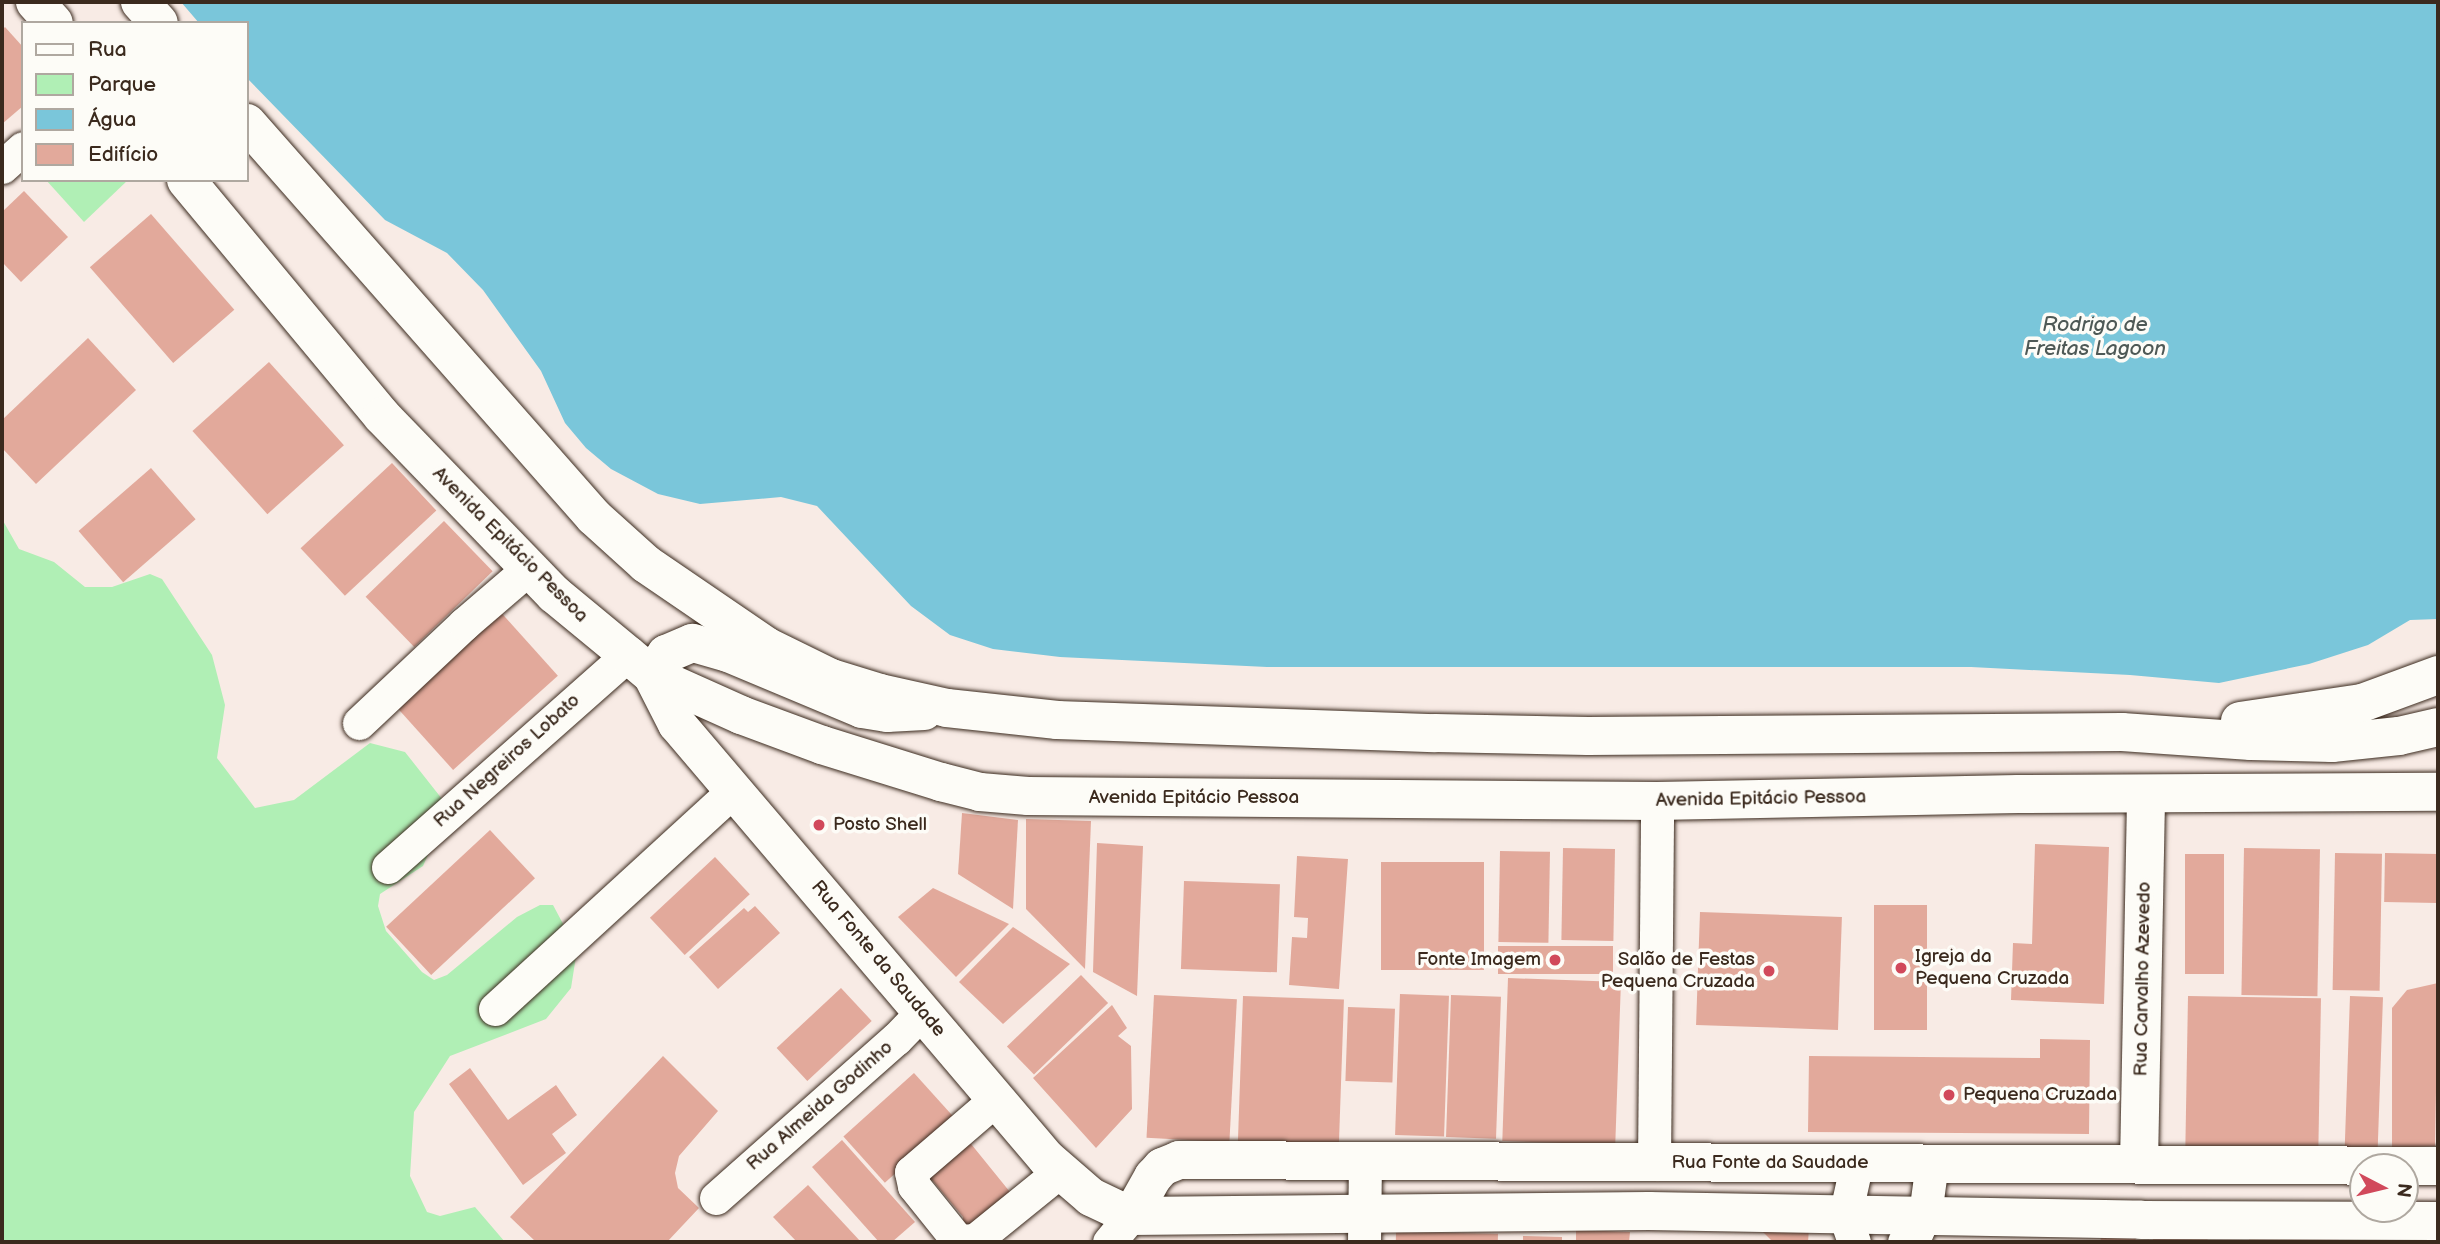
<!DOCTYPE html>
<meta charset="utf-8">
<style>
body{margin:0}
#map{position:relative;width:2440px;height:1244px;overflow:hidden;background:#f8ebe5;font-family:"Balsamiq Sans",sans-serif}
div>[style]{position:absolute}
.green>*{inset:0;background:#b0efb5}
.water>*{inset:0;background:#7ac6da}
.building>*{inset:0;background:#e2a99b;transform-origin:0 0}
.roads{filter:drop-shadow(0 0 2px #3b2a1e) drop-shadow(0 0 2px #3b2a1e)}
.street>*{height:33px;margin:-16.5px;padding:0 16.5px;transform-origin:16.5px;border-radius:16.5px;background:#fdfcf7}
.secondary>*{height:38px;margin:-19px;padding:0 19px;transform-origin:19px;border-radius:19px;background:#fdfcf7}
.highway>*{height:38px;margin:-19px;padding:0 19px;transform-origin:19px;border-radius:19px;background:#fdfcf7}
.dots>*{width:19px;height:19px;translate:-50% -50%;box-sizing:border-box;border:4px solid #fdfcf7;border-radius:50%}
span{translate:-50% -50%;white-space:nowrap;text-align:center;line-height:1.15;-webkit-text-stroke:7px #fdfcf7;paint-order:stroke}
.street-label{font-size:19px;color:#3b2a1e}
.poi-label{font-size:19px;color:#3b2a1e}
.left{translate:0 -50%;text-align:left}
.right{translate:-100% -50%;text-align:right}
.water-label{font-size:21px;color:#4e5956;font-style:italic}
.frame{position:absolute;inset:0;border:4px solid #3b2a1e;pointer-events:none}
.legend{position:absolute;left:21px;top:21px;width:228px;height:161px;box-sizing:border-box;background:#fdfcf7;border:2px solid #afa8a0;margin:0;padding:9px 12px;list-style:none;font-size:21px;color:#3b2a1e}
.legend li{display:flex;align-items:center;gap:14px;height:35px}
.legend b{width:35px;border:2px solid #afa8a0}
.north{position:absolute;left:2349px;top:1153px;width:70px;height:70px;box-sizing:border-box;background:#fdfcf7;border:2px solid #afa8a0;border-radius:50%;rotate:97deg;font-size:19px;font-weight:700;line-height:28px;text-align:center;color:#3b2a1e}
.north::after{content:'';display:block;margin:auto;width:24px;height:32px;background:#d1495b;clip-path:polygon(50% 0,100% 100%,50% 72%,0 100%)}
</style>
<div id="map">
<div class="green">
<div style="clip-path:polygon(46px 180px,128px 180px,84px 222px)"></div>
<div style="clip-path:polygon(2px 519px,19px 549px,54px 562px,85px 587px,112px 587px,150px 574px,162px 579px,212px 655px,225px 705px,217px 758px,255px 808px,294px 800px,370px 743px,405px 752px,446px 804px,445px 817px,423px 866px,380px 894px,378px 906px,386px 931px,422px 972px,434px 980px,447px 975px,517px 917px,540px 905px,553px 905px,577px 950px,571px 988px,546px 1019px,450px 1056px,414px 1112px,410px 1176px,427px 1212px,440px 1216px,475px 1207px,505px 1242px,2px 1242px)"></div>
</div>
<div class="water">
<div style="clip-path:polygon(181px 2px,2438px 2px,2438px 619px,2410px 620px,2368px 645px,2309px 664px,2219px 683px,2130px 675px,1971px 667px,1267px 667px,1060px 657px,993px 649px,950px 635px,911px 606px,817px 506px,781px 497px,700px 504px,658px 494px,611px 469px,586px 448px,565px 423px,541px 371px,483px 290px,447px 253px,385px 220px,247px 78px,247px 23px,199px 23px)"></div>
</div>
<div class="building">
<div style="clip-path:polygon(5px 27px,23px 47px,23px 106px,2px 124px,2px 30px)"></div>
<div style="clip-path:polygon(24px 191px,68px 237px,21px 282px,2px 262px,2px 212px)"></div>
<div style="left:151px;top:214px;width:127px;height:81px;rotate:49deg"></div>
<div style="clip-path:polygon(88px 338px,136px 390px,36px 484px,2px 448px,2px 420px)"></div>
<div style="left:269px;top:362px;width:112px;height:103px;rotate:48deg"></div>
<div style="left:392px;top:463px;width:65px;height:125px;rotate:47deg"></div>
<div style="left:151px;top:468px;width:68px;height:96px;rotate:49deg"></div>
<div style="left:444px;top:521px;width:70px;height:109px;rotate:46deg"></div>
<div style="left:497px;top:608px;width:91px;height:141px;rotate:48deg"></div>
<div style="clip-path:polygon(962px 813px,1018px 820px,1013px 909px,958px 874px)"></div>
<div style="clip-path:polygon(1026px 819px,1091px 821px,1085px 969px,1026px 909px)"></div>
<div style="left:490px;top:830px;width:66px;height:142px;rotate:47deg"></div>
<div style="clip-path:polygon(1097px 843px,1143px 846px,1137px 996px,1093px 972px)"></div>
<div style="clip-path:polygon(2035px 844px,2109px 847px,2104px 1004px,2011px 1000px,2013px 943px,2032px 944px)"></div>
<div style="left:1563px;top:848px;width:52px;height:92px;rotate:1deg"></div>
<div style="left:2244px;top:848px;width:76px;height:147px;rotate:1deg"></div>
<div style="left:1500px;top:851px;width:50px;height:91px;rotate:1deg"></div>
<div style="left:2335px;top:853px;width:47px;height:137px;rotate:1deg"></div>
<div style="left:2385px;top:853px;width:53px;height:49px;rotate:1deg"></div>
<div style="left:2185px;top:854px;width:39px;height:120px"></div>
<div style="clip-path:polygon(1297px 856px,1348px 859px,1339px 989px,1289px 985px,1292px 937px,1307px 938px,1308px 918px,1294px 917px)"></div>
<div style="left:715px;top:857px;width:51px;height:89px;rotate:47deg"></div>
<div style="left:1381px;top:862px;width:103px;height:108px"></div>
<div style="left:1184px;top:881px;width:96px;height:88px;rotate:2deg"></div>
<div style="clip-path:polygon(933px 888px,1009px 924px,956px 977px,898px 917px)"></div>
<div style="left:1874px;top:905px;width:53px;height:125px"></div>
<div style="clip-path:polygon(755px 906px,780px 933px,718px 989px,689px 957px,744px 908px,748px 912px)"></div>
<div style="left:1700px;top:912px;width:142px;height:113px;rotate:2deg"></div>
<div style="clip-path:polygon(1013px 927px,1070px 964px,1003px 1024px,959px 982px)"></div>
<div style="left:1613px;top:946px;width:28px;height:115px;rotate:90deg"></div>
<div style="left:1081px;top:975px;width:39px;height:103px;rotate:46deg"></div>
<div style="left:1508px;top:978px;width:113px;height:163px;rotate:2deg"></div>
<div style="clip-path:polygon(2438px 983px,2435px 1146px,2392px 1148px,2392px 1008px,2407px 990px)"></div>
<div style="left:841px;top:988px;width:45px;height:88px;rotate:47deg"></div>
<div style="left:1400px;top:994px;width:49px;height:141px;rotate:2deg"></div>
<div style="left:1154px;top:995px;width:83px;height:143px;rotate:3deg"></div>
<div style="left:1451px;top:995px;width:50px;height:142px;rotate:2deg"></div>
<div style="left:1243px;top:996px;width:101px;height:145px;rotate:2deg"></div>
<div style="left:2188px;top:996px;width:133px;height:152px;rotate:1deg"></div>
<div style="left:2350px;top:996px;width:33px;height:153px;rotate:2deg"></div>
<div style="clip-path:polygon(1112px 1005px,1127px 1028px,1118px 1036px,1131px 1046px,1132px 1109px,1096px 1148px,1033px 1078px)"></div>
<div style="left:1348px;top:1007px;width:47px;height:74px;rotate:2deg"></div>
<div style="clip-path:polygon(2040px 1039px,2090px 1040px,2089px 1134px,1808px 1132px,1809px 1056px,2040px 1058px)"></div>
<div style="clip-path:polygon(663px 1056px,718px 1111px,679px 1156px,675px 1173px,678px 1188px,699px 1208px,667px 1242px,536px 1242px,510px 1217px)"></div>
<div style="clip-path:polygon(470px 1068px,508px 1120px,556px 1085px,577px 1115px,552px 1134px,566px 1153px,523px 1185px,449px 1084px)"></div>
<div style="left:914px;top:1073px;width:62px;height:95px;rotate:48deg"></div>
<div style="clip-path:polygon(963px 1134px,1010px 1192px,963px 1231px,963px 1217px,922px 1168px)"></div>
<div style="clip-path:polygon(842px 1140px,915px 1222px,892px 1242px,879px 1242px,812px 1167px)"></div>
<div style="clip-path:polygon(808px 1185px,861px 1242px,797px 1242px,773px 1217px)"></div>
<div style="clip-path:polygon(1745px 1214px,1810px 1215px,1808px 1242px,1773px 1242px)"></div>
<div style="left:2101px;top:1229px;width:35px;height:13px;rotate:2deg"></div>
<div style="clip-path:polygon(1576px 1230px,1630px 1232px,1629px 1242px,1576px 1242px)"></div>
<div style="left:1396px;top:1232px;width:102px;height:10px;rotate:1deg"></div>
<div style="clip-path:polygon(1523px 1236px,1562px 1237px,1562px 1242px,1523px 1242px)"></div>
<div style="clip-path:polygon(2153px 1236px,2208px 1238px,2207px 1242px,2153px 1242px)"></div>
<div style="clip-path:polygon(2339px 1238px,2339px 1242px,2249px 1242px,2249px 1239px)"></div>
</div>
<div class="roads">
<div class="street">
<div style="left:2px;top:167px;width:28px;rotate:-42deg"></div>
<div style="left:359px;top:723px;width:144px;rotate:-43.3deg"></div>
<div style="left:464px;top:624px;width:86px;rotate:-40.7deg"></div>
<div style="left:388px;top:867px;width:320px;rotate:-41.5deg"></div>
<div style="left:495px;top:1009px;width:324px;rotate:-42.5deg"></div>
<div style="left:996px;top:1099px;width:112px;rotate:139.3deg"></div>
<div style="left:911px;top:1172px;width:14px;rotate:78deg"></div>
<div style="left:914px;top:1186px;width:65px;rotate:51.2deg"></div>
<div style="left:955px;top:1237px;width:6px;rotate:39deg"></div>
<div style="left:960px;top:1241px;width:15px;rotate:-4deg"></div>
<div style="left:975px;top:1240px;width:108px;rotate:-39deg"></div>
<div style="left:1654px;top:1164px;width:363px;rotate:-89.5deg"></div>
<div style="left:716px;top:1198px;width:240px;rotate:-41.5deg"></div>
<div style="left:896px;top:1039px;width:39px;rotate:-46deg"></div>
<div style="left:1109px;top:1242px;width:34px;rotate:-50deg"></div>
<div style="left:1364px;top:1242px;width:82px;rotate:-89.3deg"></div>
<div style="left:1854px;top:1242px;width:28px;rotate:-109deg"></div>
<div style="left:1845px;top:1216px;width:55px;rotate:-77.5deg"></div>
<div style="left:1904px;top:1242px;width:13px;rotate:-29deg"></div>
<div style="left:1915px;top:1236px;width:24px;rotate:-66deg"></div>
<div style="left:1925px;top:1214px;width:51px;rotate:-82.2deg"></div>
</div>
<div class="secondary">
<div style="left:924px;top:711px;width:37px;rotate:177deg"></div>
<div style="left:887px;top:713px;width:25px;rotate:-171deg"></div>
<div style="left:862px;top:709px;width:145px;rotate:-157.3deg"></div>
<div style="left:728px;top:653px;width:37px;rotate:-164deg"></div>
<div style="left:692px;top:643px;width:28px;rotate:157deg"></div>
<div style="left:666px;top:654px;width:25px;rotate:124deg"></div>
<div style="left:652px;top:675px;width:55px;rotate:63deg"></div>
<div style="left:677px;top:724px;width:571px;rotate:49.62deg"></div>
<div style="left:1047px;top:1159px;width:58px;rotate:40.8deg"></div>
<div style="left:1091px;top:1197px;width:44px;rotate:25.4deg"></div>
<div style="left:1131px;top:1216px;width:518px;rotate:-0.55deg"></div>
<div style="left:1649px;top:1211px;width:492px;rotate:1deg"></div>
<div style="left:2141px;top:1220px;width:297px;rotate:0.2deg"></div>
<div style="left:2139px;top:1164px;width:369px;rotate:-88.9deg"></div>
<div style="left:1131px;top:1216px;width:45px;rotate:-60.6deg"></div>
<div style="left:1153px;top:1177px;width:13px;rotate:-48deg"></div>
<div style="left:1162px;top:1167px;width:18px;rotate:-22deg"></div>
<div style="left:1179px;top:1160px;width:1259px;rotate:0.27deg"></div>
</div>
<div class="highway">
<div style="left:35px;top:2px;width:28px;rotate:48deg"></div>
<div style="left:140px;top:2px;width:28px;rotate:48deg"></div>
<div style="left:247px;top:123px;width:525px;rotate:48.63deg"></div>
<div style="left:594px;top:517px;width:70px;rotate:42.1deg"></div>
<div style="left:646px;top:564px;width:145px;rotate:34.3deg"></div>
<div style="left:766px;top:646px;width:72px;rotate:26.2deg"></div>
<div style="left:831px;top:678px;width:51px;rotate:17deg"></div>
<div style="left:880px;top:693px;width:69px;rotate:12.6deg"></div>
<div style="left:947px;top:708px;width:111px;rotate:6.2deg"></div>
<div style="left:1057px;top:720px;width:378px;rotate:2deg"></div>
<div style="left:1435px;top:733px;width:153px;rotate:1.1deg"></div>
<div style="left:1588px;top:736px;width:534px;rotate:-0.43deg"></div>
<div style="left:2122px;top:732px;width:129px;rotate:4deg"></div>
<div style="left:2251px;top:741px;width:81px;rotate:1.4deg"></div>
<div style="left:2332px;top:743px;width:67px;rotate:-6deg"></div>
<div style="left:2399px;top:736px;width:40px;rotate:-13deg"></div>
<div style="left:186px;top:180px;width:307px;rotate:50.3deg"></div>
<div style="left:382px;top:416px;width:248px;rotate:46deg"></div>
<div style="left:554px;top:594px;width:96px;rotate:39.5deg"></div>
<div style="left:628px;top:655px;width:31px;rotate:40deg"></div>
<div style="left:652px;top:675px;width:98px;rotate:24.2deg"></div>
<div style="left:741px;top:715px;width:86px;rotate:20.3deg"></div>
<div style="left:822px;top:745px;width:125px;rotate:17.3deg"></div>
<div style="left:941px;top:782px;width:40px;rotate:14.4deg"></div>
<div style="left:980px;top:792px;width:48px;rotate:4.8deg"></div>
<div style="left:1028px;top:796px;width:629px;rotate:0.46deg"></div>
<div style="left:1657px;top:801px;width:361px;rotate:-1.1deg"></div>
<div style="left:2018px;top:794px;width:420px;rotate:-0.3deg"></div>
<div style="left:2240px;top:721px;width:123px;rotate:-8.4deg"></div>
<div style="left:2362px;top:703px;width:81px;rotate:-20.2deg"></div>
</div>
</div>
<div class="dots">
<div style="left:819px;top:825px;background:#d1495b"></div>
<div style="left:1555px;top:960px;background:#d1495b"></div>
<div style="left:1901px;top:968px;background:#d1495b"></div>
<div style="left:1769px;top:971px;background:#d1495b"></div>
<div style="left:1949px;top:1095px;background:#d1495b"></div>
</div>
<div class="street-label">
<span style="left:510px;top:545px;rotate:45deg">Avenida Epitácio Pessoa</span>
<span style="left:507px;top:761px;rotate:-42deg">Rua Negreiros Lobato</span>
<span style="left:1194px;top:798px">Avenida Epitácio Pessoa</span>
<span style="left:1761px;top:799px;rotate:-1deg">Avenida Epitácio Pessoa</span>
<span style="left:878px;top:959px;rotate:50deg">Rua Fonte da Saudade</span>
<span style="left:2143px;top:979px;rotate:-89deg">Rua Carvalho Azevedo</span>
<span style="left:820px;top:1106px;rotate:-41deg">Rua Almeida Godinho</span>
<span style="left:1770px;top:1163px">Rua Fonte da Saudade</span>
</div>
<div class="poi-label">
<span class="left" style="left:833px;top:825px">Posto Shell</span>
<span class="left" style="left:1915px;top:968px">Igreja da<br>Pequena Cruzada</span>
<span class="right" style="left:1541px;top:960px">Fonte Imagem</span>
<span class="right" style="left:1755px;top:971px">Salão de Festas<br>Pequena Cruzada</span>
<span class="left" style="left:1963px;top:1095px">Pequena Cruzada</span>
</div>
<div class="water-label">
<span style="left:2095px;top:337px">Rodrigo de<br>Freitas Lagoon</span>
</div>
<div class="frame"></div>
<ul class="legend">
<li><b style="height:9px;background:#fdfcf7"></b>Rua</li>
<li><b style="height:19px;background:#b0efb5"></b>Parque</li>
<li><b style="height:19px;background:#7ac6da"></b>Água</li>
<li><b style="height:19px;background:#e2a99b"></b>Edifício</li>
</ul>
<div class="north">N</div>
</div>
